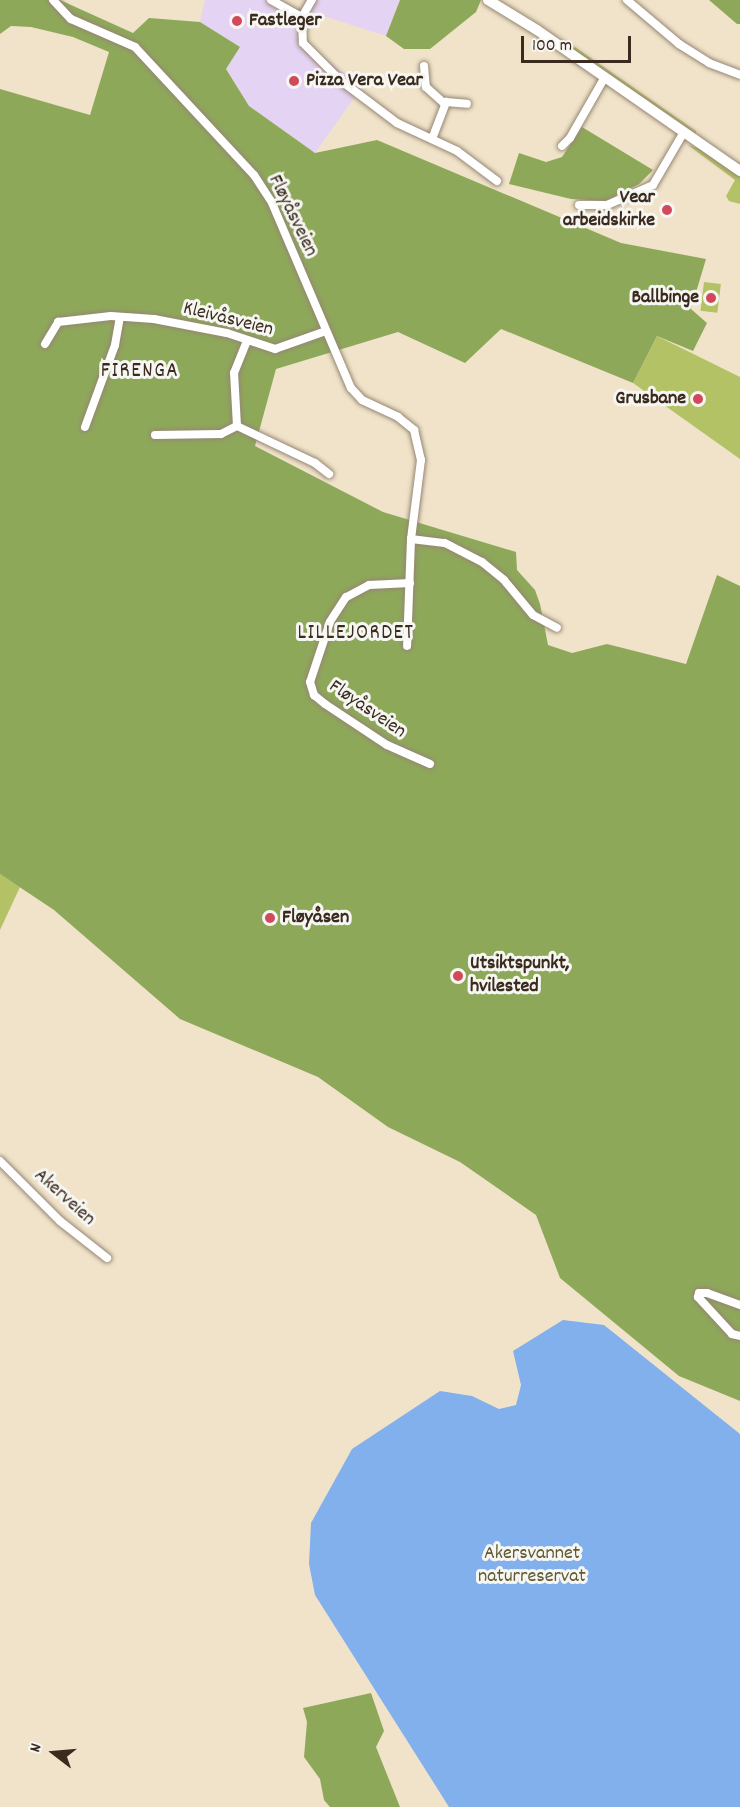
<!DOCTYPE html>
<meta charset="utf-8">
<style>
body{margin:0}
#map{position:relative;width:740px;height:1807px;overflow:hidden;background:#f0e3c9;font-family:Dekko,sans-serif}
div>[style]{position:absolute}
.built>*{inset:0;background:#e4d3f2}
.green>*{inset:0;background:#b3c265;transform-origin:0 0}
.forest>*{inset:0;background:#8ea85a}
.water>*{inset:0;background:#81b0ec}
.roads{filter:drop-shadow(0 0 2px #968674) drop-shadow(0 0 2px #968674)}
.minor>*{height:8px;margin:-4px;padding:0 4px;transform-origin:4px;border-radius:4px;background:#fff}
.major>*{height:10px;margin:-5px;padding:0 5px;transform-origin:5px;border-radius:5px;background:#fff}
.dots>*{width:16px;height:16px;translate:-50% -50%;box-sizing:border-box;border:3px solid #f6f6f2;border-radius:50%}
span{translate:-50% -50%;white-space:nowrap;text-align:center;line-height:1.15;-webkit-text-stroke:6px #f6f6f2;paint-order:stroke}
.poi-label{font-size:20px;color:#3b2a1e;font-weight:700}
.left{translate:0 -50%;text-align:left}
.right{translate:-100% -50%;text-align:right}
.street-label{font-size:20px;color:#3b2a1e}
.park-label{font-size:20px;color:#5f5833}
.neighbourhood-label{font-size:21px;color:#3b2a1e;letter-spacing:1.5px}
.north{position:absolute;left:24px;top:1723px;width:60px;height:60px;-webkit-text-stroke:4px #f6f6f2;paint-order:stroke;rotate:286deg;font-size:16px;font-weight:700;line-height:24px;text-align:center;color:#3b2a1e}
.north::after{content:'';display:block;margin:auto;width:21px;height:27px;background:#3b2a1e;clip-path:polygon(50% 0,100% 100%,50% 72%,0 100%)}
.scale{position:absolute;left:521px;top:36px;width:110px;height:27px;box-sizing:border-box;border:3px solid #3b2a1e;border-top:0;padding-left:8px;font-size:18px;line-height:21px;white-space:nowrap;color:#3b2a1e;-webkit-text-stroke:4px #f6f6f2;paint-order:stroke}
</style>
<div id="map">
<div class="built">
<div style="clip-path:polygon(205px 0,280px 0,297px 9px,306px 6px,308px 0,400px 0,386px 36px,314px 13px,304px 32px,308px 45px,362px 87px,315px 153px,249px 106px,226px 69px,240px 47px,200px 22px)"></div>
</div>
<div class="green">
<div style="clip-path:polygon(575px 47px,696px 131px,696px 134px,573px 50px)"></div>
<div style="clip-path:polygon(688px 145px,701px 149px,740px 176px,740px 204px,729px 201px,726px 196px,735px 180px)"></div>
<div style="left:704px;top:282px;width:17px;height:29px;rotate:7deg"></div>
<div style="clip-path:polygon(657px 336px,740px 377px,740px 459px,633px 383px)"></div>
<div style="clip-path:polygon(0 874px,20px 887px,0 930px)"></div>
</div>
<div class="forest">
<div style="clip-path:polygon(0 0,60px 0,133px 33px,149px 18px,200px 22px,240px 47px,226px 69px,249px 106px,315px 153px,377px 140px,621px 243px,706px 259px,691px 309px,707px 323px,693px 351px,657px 336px,633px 383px,501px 329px,465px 363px,398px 332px,276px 369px,255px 446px,383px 512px,516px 552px,517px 570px,535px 590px,540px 604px,548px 645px,572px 653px,607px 644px,686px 664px,717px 575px,740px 586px,740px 1401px,679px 1376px,560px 1278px,536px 1215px,460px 1162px,388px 1127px,318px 1077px,180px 1019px,54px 910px,0 874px,0 89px,90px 115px,109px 52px,73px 37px,31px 27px,11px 26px,0 34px)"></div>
<div style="clip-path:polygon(400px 0,481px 0,476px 12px,430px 49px,404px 49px,386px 36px)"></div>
<div style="clip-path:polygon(709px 0,740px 0,740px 24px,737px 24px)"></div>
<div style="clip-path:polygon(582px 127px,653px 170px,639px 184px,606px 201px,571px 199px,509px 184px,519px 153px,546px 162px,562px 157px)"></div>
<div style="clip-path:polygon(371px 1693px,384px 1731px,376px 1747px,400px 1807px,330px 1807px,324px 1800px,320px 1779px,304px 1757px,307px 1722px,303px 1708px)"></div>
</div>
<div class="water">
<div style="clip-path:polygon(563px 1320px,604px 1325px,740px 1434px,740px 1807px,449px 1807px,315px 1595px,309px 1564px,311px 1523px,352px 1449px,440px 1391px,472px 1396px,499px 1409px,516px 1405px,521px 1385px,513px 1351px)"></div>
</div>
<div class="roads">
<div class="minor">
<div style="left:53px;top:0;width:26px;rotate:47deg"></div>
<div style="left:71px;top:19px;width:70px;rotate:23.6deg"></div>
<div style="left:135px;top:47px;width:175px;rotate:47.1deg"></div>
<div style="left:254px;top:175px;width:33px;rotate:57deg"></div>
<div style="left:272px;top:203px;width:201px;rotate:66.9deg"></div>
<div style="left:351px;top:388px;width:16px;rotate:47deg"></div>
<div style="left:362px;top:400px;width:40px;rotate:25deg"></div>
<div style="left:398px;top:417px;width:21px;rotate:39deg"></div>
<div style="left:414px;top:430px;width:31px;rotate:77deg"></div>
<div style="left:421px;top:460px;width:80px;rotate:97.2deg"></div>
<div style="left:411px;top:539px;width:107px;rotate:92.1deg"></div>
<div style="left:271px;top:0;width:35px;rotate:29deg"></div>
<div style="left:302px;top:17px;width:26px;rotate:88deg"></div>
<div style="left:303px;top:43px;width:52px;rotate:45deg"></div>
<div style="left:340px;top:80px;width:71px;rotate:37deg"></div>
<div style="left:397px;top:123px;width:66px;rotate:25deg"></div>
<div style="left:457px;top:151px;width:50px;rotate:36.9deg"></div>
<div style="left:627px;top:0;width:68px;rotate:40.2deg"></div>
<div style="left:679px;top:44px;width:36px;rotate:32deg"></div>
<div style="left:709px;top:63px;width:33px;rotate:21deg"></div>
<div style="left:302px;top:17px;width:20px;rotate:-60deg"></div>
<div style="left:424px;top:66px;width:21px;rotate:85deg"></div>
<div style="left:426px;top:87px;width:25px;rotate:42deg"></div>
<div style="left:432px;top:139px;width:40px;rotate:-69deg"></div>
<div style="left:446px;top:102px;width:21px;rotate:5deg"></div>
<div style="left:562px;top:146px;width:11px;rotate:-45deg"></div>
<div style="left:570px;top:138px;width:70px;rotate:-60.2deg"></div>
<div style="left:579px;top:205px;width:28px"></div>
<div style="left:607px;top:205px;width:50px;rotate:-23.5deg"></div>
<div style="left:653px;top:185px;width:61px;rotate:-59.7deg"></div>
<div style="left:45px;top:344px;width:26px;rotate:-59deg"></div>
<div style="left:58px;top:322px;width:53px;rotate:-6.5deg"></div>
<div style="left:111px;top:316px;width:43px;rotate:4deg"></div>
<div style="left:154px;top:319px;width:74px;rotate:10.9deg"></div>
<div style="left:227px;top:333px;width:51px;rotate:18.4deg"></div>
<div style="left:275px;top:349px;width:54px;rotate:-19.4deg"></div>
<div style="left:237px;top:426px;width:86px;rotate:25.4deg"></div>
<div style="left:315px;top:463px;width:18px;rotate:38deg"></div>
<div style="left:237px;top:426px;width:53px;rotate:-93.2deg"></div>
<div style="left:234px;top:373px;width:35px;rotate:-68deg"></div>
<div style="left:85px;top:427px;width:87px;rotate:-69.9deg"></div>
<div style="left:115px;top:345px;width:28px;rotate:-80deg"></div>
<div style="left:155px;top:435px;width:66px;rotate:-0.9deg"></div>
<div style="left:221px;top:434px;width:18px;rotate:-27deg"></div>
<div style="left:411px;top:539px;width:34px;rotate:7deg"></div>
<div style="left:445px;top:543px;width:42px;rotate:27.2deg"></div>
<div style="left:482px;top:562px;width:28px;rotate:39deg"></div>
<div style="left:504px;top:580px;width:45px;rotate:50.4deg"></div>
<div style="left:533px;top:615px;width:27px;rotate:28deg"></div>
<div style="left:410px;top:583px;width:41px;rotate:177.2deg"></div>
<div style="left:369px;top:585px;width:26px;rotate:152deg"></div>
<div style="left:346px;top:597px;width:30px;rotate:123deg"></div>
<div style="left:330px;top:622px;width:63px;rotate:108.4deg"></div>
<div style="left:310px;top:682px;width:14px;rotate:73deg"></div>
<div style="left:314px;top:695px;width:14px;rotate:39deg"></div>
<div style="left:325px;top:704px;width:74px;rotate:33.5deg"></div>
<div style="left:387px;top:745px;width:47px;rotate:23.8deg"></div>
<div style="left:0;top:1161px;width:85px;rotate:45deg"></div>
<div style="left:60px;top:1221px;width:60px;rotate:38.2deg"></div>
<div style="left:740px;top:1305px;width:35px;rotate:-160deg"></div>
<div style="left:707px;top:1293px;width:8px;rotate:180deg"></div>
<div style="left:699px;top:1293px;width:4px;rotate:104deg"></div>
<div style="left:698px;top:1297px;width:50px;rotate:47.4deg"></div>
<div style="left:732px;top:1334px;width:8px;rotate:14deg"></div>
</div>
<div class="major">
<div style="left:488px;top:0;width:57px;rotate:31.5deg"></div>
<div style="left:537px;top:30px;width:247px;rotate:34.8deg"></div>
</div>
</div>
<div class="dots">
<div style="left:237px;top:21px;background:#d1495b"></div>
<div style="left:294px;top:81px;background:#d1495b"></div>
<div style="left:667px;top:210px;background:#d1495b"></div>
<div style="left:711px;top:298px;background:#d1495b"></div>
<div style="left:698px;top:399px;background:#d1495b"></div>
<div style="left:270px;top:918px;background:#d1495b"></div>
<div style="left:458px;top:976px;background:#d1495b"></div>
</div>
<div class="poi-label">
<span class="left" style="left:249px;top:21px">Fastleger</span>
<span class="left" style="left:306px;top:81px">Pizza Vera Vear</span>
<span class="right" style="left:655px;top:210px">Vear<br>arbeidskirke</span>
<span class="right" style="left:699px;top:298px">Ballbinge</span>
<span class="right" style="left:686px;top:399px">Grusbane</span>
<span class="left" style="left:282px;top:918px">Fløyåsen</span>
<span class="left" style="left:470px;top:976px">Utsiktspunkt,<br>hvilested</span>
</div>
<div class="street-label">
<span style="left:292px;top:216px;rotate:64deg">Fløyåsveien</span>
<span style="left:228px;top:320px;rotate:14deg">Kleivåsveien</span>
<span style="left:367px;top:710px;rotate:34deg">Fløyåsveien</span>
<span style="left:64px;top:1198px;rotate:42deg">Akerveien</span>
</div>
<div class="park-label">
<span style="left:532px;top:1566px">Akersvannet<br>naturreservat</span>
</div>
<div class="neighbourhood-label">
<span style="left:140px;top:372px">FIRENGA</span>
<span style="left:356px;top:634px">LILLEJORDET</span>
</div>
<div class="north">N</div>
<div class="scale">100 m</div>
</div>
